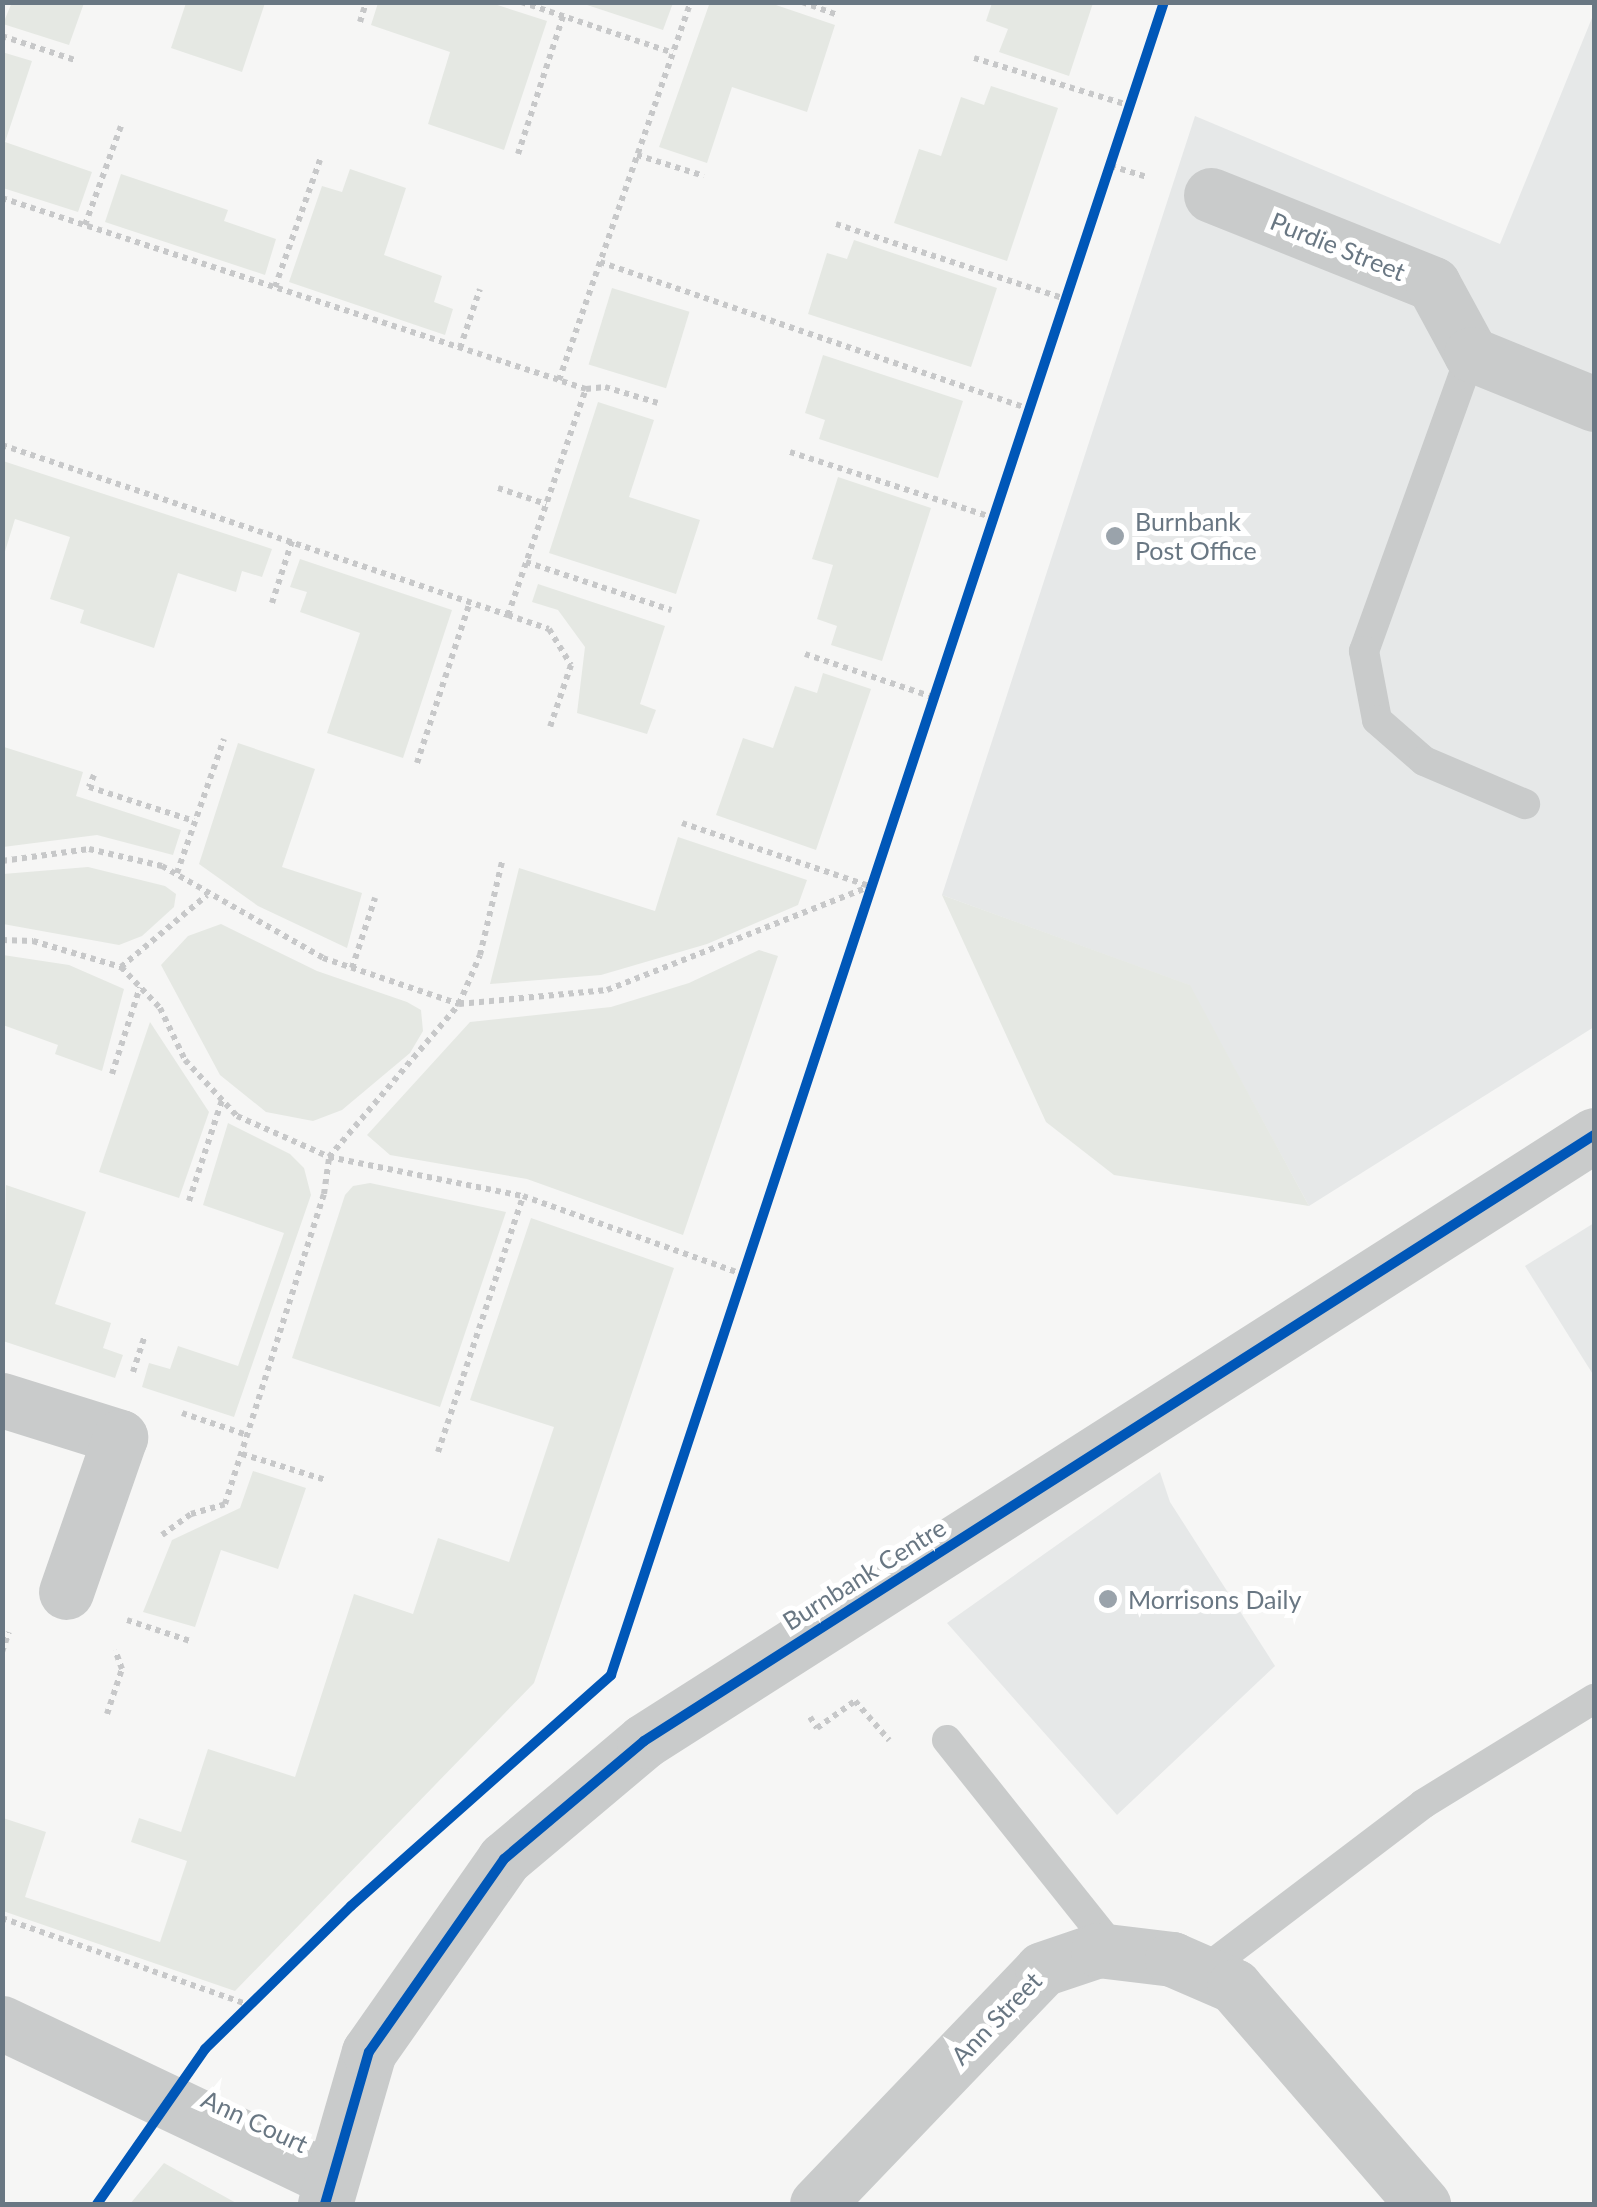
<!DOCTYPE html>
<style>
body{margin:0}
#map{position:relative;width:1597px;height:2207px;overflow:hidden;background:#f6f6f5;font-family:Lato,sans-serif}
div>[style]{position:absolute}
.built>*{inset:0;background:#e6e8e8}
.green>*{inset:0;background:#e5e8e3;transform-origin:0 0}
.path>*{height:6px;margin-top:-3px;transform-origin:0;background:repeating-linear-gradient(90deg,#c7c8c9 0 5px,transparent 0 10px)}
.lane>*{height:30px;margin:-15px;padding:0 15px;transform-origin:15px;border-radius:15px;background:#c9cbcb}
.street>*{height:55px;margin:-27.5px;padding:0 27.5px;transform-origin:27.5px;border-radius:27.5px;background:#c9cbcb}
.cycleway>*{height:10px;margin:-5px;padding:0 5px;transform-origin:5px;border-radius:5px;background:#0057b8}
.dots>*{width:28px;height:28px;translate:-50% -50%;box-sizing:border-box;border:5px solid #fff;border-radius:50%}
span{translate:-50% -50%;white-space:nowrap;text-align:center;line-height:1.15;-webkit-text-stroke:10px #fff;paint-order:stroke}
.street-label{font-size:25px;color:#697783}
.poi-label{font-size:25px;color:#697783}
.left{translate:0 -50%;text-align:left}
.frame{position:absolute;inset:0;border:5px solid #697783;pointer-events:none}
</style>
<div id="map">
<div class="built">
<div style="clip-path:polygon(1594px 13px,1594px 1027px,1309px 1206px,1189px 985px,942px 895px,1195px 116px,1500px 244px)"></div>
<div style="clip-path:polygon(1594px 1223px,1594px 1376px,1525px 1266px)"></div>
<div style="clip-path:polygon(1160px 1472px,1170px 1502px,1275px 1666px,1117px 1815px,947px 1623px)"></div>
</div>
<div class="green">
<div style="clip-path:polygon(12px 2px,84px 2px,84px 3px,69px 45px,3px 24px)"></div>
<div style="clip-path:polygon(710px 2px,770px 3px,835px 25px,807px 112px,732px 87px,707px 163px,659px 147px)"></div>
<div style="clip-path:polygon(186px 3px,265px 3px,242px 72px,171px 48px)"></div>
<div style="clip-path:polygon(378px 3px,491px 3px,547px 21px,504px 150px,428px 124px,450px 52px,371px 25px)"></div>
<div style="clip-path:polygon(581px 3px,673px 3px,663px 30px)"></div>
<div style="clip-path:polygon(992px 3px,1093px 3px,1069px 76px,999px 52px,1008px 29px,986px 21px)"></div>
<div style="clip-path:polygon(2px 52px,32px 61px,5px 142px,92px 172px,78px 212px,3px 188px)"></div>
<div style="clip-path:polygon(991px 86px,1058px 108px,1007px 261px,894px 223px,919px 149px,941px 156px,961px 97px,984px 105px)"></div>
<div style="clip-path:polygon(350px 169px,406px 188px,384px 255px,442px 276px,434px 302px,453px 309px,445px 335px,289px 282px,322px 186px,342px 192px)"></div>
<div style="clip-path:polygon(121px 174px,228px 210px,224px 221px,276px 239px,265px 275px,105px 222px)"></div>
<div style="clip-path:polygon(854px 240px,997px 288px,971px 367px,808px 314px,827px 253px,847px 259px)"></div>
<div style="left:612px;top:288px;width:81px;height:80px;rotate:17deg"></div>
<div style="clip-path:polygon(823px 355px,963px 401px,938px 478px,819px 439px,825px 420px,805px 413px)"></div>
<div style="clip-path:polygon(598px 402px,654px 420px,629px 497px,700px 520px,676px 594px,549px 553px)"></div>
<div style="clip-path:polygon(3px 461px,272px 549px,262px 577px,242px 571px,236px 592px,178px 573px,154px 648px,80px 623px,84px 610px,50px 599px,70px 537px,15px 519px,3px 558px)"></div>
<div style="clip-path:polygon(838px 477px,931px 508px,882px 661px,831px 645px,837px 626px,817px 619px,833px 565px,812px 559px)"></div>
<div style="clip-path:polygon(300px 559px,452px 610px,403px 758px,327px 733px,360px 633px,300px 612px,307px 592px,290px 587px)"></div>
<div style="clip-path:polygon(538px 584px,665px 626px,640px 704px,656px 710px,647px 734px,577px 713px,585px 647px,558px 610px,532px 602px)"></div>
<div style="clip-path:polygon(823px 673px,871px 689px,816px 850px,716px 815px,743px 738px,773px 748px,795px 686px,817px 693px)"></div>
<div style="clip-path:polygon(238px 743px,315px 769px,282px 867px,362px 893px,347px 948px,258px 906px,199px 864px)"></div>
<div style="clip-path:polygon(4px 747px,83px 772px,76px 796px,181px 830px,173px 855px,97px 835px,3px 847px)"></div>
<div style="clip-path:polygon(678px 837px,807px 880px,798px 905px,707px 944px,601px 975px,490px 984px,519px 868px,655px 911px)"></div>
<div style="clip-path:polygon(88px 867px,165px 886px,176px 894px,174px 907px,142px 936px,119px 945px,3px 924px,3px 874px)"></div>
<div style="clip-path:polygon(942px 895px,1190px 985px,1309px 1206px,1114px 1175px,1046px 1122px)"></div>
<div style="clip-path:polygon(221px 924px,317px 971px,407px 1002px,421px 1010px,423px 1031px,410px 1053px,342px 1110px,313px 1121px,266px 1112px,220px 1075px,161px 965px,188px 936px)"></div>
<div style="clip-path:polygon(759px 950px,778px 956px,683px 1235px,527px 1179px,390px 1155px,367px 1135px,470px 1022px,611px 1007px,689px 983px)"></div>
<div style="clip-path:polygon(3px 955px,69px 965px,124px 989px,102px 1071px,55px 1054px,58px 1045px,3px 1025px)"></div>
<div style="clip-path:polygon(150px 1022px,209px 1112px,179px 1198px,99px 1172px)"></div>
<div style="clip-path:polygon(228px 1123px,290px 1154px,304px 1168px,311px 1195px,234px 1417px,142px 1387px,149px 1363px,170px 1369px,178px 1346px,238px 1366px,284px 1233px,203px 1205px)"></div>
<div style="clip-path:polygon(370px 1183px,506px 1212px,440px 1407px,292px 1358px,345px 1195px,353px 1186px)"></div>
<div style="clip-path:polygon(6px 1185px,86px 1212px,55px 1304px,111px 1323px,103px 1348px,123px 1355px,115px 1378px,3px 1341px)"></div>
<div style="clip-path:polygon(531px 1218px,674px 1268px,534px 1683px,235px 1991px,3px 1911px,3px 1818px,46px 1832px,25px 1897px,160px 1942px,187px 1861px,131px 1842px,139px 1818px,181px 1832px,208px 1749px,295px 1777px,354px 1594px,413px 1614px,438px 1538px,509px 1562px,554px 1427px,470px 1400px)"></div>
<div style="clip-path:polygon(253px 1471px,306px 1488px,278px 1569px,221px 1550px,195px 1627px,143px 1612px,172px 1540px,240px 1508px)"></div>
<div style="clip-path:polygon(164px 2163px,238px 2204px,130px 2204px)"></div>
</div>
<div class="path">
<div style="left:521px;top:2px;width:160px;rotate:18.5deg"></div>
<div style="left:802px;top:2px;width:38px;rotate:20deg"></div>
<div style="left:360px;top:22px;width:21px;rotate:-73deg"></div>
<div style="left:2px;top:36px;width:77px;rotate:18.2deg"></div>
<div style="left:974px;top:58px;width:164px;rotate:17deg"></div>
<div style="left:518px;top:154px;width:145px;rotate:-71.9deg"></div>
<div style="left:637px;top:155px;width:70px;rotate:17.4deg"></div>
<div style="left:1111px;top:166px;width:39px;rotate:17deg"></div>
<div style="left:2px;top:198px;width:586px;rotate:18.09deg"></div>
<div style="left:836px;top:224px;width:242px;rotate:18.1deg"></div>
<div style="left:85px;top:225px;width:105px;rotate:-70deg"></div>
<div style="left:600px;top:262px;width:453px;rotate:18.9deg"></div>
<div style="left:275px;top:287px;width:135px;rotate:-70.5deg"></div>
<div style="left:460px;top:348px;width:62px;rotate:-71.3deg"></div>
<div style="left:586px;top:389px;width:19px;rotate:-6deg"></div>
<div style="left:605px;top:387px;width:55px;rotate:16.8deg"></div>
<div style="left:2px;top:445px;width:534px;rotate:18.57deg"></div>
<div style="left:508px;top:615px;width:239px;rotate:-71deg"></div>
<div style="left:586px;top:389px;width:28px;rotate:-162deg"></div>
<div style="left:559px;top:380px;width:400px;rotate:-70.8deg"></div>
<div style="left:790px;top:452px;width:214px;rotate:17.9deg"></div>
<div style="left:498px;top:488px;width:51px;rotate:18.4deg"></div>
<div style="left:526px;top:562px;width:153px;rotate:18.3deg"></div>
<div style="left:272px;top:603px;width:65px;rotate:-72.1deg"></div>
<div style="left:508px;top:615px;width:43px;rotate:18.9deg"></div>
<div style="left:549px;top:629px;width:42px;rotate:58.6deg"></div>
<div style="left:571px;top:665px;width:65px;rotate:108.7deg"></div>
<div style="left:805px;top:654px;width:135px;rotate:18.6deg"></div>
<div style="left:417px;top:763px;width:169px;rotate:-71.8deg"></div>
<div style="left:94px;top:775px;width:13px;rotate:113deg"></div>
<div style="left:89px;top:787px;width:110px;rotate:17.9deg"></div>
<div style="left:682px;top:823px;width:197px;rotate:18.6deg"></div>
<div style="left:2px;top:861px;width:88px;rotate:-7.9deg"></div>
<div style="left:89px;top:849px;width:75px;rotate:13.1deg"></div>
<div style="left:162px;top:866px;width:185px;rotate:29.7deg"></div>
<div style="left:323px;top:958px;width:144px;rotate:18.7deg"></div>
<div style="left:459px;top:1004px;width:149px;rotate:-5.4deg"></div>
<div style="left:607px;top:990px;width:284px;rotate:-21.5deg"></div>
<div style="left:177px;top:873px;width:142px;rotate:-70.7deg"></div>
<div style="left:2px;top:940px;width:31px;rotate:2deg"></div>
<div style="left:33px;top:941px;width:92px;rotate:16.5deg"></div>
<div style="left:121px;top:967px;width:57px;rotate:46.4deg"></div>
<div style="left:160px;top:1008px;width:58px;rotate:64.3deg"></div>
<div style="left:185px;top:1060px;width:76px;rotate:47.1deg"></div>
<div style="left:237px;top:1116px;width:101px;rotate:24deg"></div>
<div style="left:329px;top:1157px;width:198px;rotate:11.4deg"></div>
<div style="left:523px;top:1196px;width:232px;rotate:19.6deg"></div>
<div style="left:121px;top:967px;width:112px;rotate:-39.9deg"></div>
<div style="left:352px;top:968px;width:74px;rotate:-71.8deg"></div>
<div style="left:112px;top:1074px;width:91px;rotate:-72.2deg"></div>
<div style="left:189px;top:1201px;width:106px;rotate:-71.9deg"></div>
<div style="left:133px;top:1372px;width:39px;rotate:-72deg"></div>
<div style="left:182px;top:1413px;width:69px;rotate:18.7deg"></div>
<div style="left:438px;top:1452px;width:270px;rotate:-71.6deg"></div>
<div style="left:242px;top:1454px;width:88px;rotate:17.2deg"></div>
<div style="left:162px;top:1535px;width:36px;rotate:-36deg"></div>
<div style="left:191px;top:1514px;width:35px;rotate:-16deg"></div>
<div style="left:225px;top:1504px;width:325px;rotate:-72.3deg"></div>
<div style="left:324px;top:1194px;width:37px;rotate:-82deg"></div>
<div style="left:329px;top:1157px;width:201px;rotate:-49.6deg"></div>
<div style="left:459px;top:1004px;width:53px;rotate:-66.8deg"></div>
<div style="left:480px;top:955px;width:96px;rotate:-76.7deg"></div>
<div style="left:127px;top:1620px;width:66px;rotate:18.4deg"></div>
<div style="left:2px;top:1652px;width:21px;rotate:-71deg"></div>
<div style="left:107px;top:1714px;width:47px;rotate:-71.6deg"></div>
<div style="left:122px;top:1669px;width:20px;rotate:-110deg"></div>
<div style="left:810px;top:1717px;width:13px;rotate:58deg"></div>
<div style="left:817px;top:1728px;width:47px;rotate:-35.4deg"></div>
<div style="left:855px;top:1701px;width:52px;rotate:48.9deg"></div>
<div style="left:2px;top:1918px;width:262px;rotate:19.4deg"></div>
</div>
<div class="lane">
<div style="left:1471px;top:354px;width:316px;rotate:109.8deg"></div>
<div style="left:1364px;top:651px;width:70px;rotate:79.3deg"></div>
<div style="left:1377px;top:720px;width:62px;rotate:41.1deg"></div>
<div style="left:1424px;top:761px;width:110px;rotate:23.1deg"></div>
<div style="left:947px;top:1740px;width:271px;rotate:51.4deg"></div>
<div style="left:1202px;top:1972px;width:278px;rotate:-37.2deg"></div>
<div style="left:1423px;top:1804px;width:201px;rotate:-31.6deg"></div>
</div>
<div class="street">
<div style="left:1211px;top:195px;width:239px;rotate:21.8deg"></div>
<div style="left:1433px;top:284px;width:80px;rotate:61.5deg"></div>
<div style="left:1471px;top:354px;width:133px;rotate:22.1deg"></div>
<div style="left:2px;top:1400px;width:124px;rotate:17.4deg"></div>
<div style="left:120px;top:1437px;width:164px;rotate:109.2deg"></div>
<div style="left:2px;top:2023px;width:361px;rotate:25.4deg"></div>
<div style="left:325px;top:2204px;width:158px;rotate:-73.9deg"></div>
<div style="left:369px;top:2052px;width:236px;rotate:-55deg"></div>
<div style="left:504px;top:1859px;width:183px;rotate:-40.1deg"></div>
<div style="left:644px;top:1741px;width:1127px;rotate:-32.53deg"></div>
<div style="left:817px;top:2204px;width:325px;rotate:-46.2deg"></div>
<div style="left:1042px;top:1969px;width:59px;rotate:-18.7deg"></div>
<div style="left:1098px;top:1950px;width:75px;rotate:6.9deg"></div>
<div style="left:1172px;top:1959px;width:68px;rotate:23.5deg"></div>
<div style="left:1234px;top:1986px;width:289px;rotate:49.1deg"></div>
</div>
<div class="cycleway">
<div style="left:97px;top:2204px;width:189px;rotate:-55.1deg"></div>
<div style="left:205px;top:2049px;width:204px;rotate:-44.4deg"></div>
<div style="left:351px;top:1906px;width:348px;rotate:-41.6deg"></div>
<div style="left:611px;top:1675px;width:1762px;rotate:-71.71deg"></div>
<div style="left:325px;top:2204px;width:158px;rotate:-73.9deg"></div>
<div style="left:369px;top:2052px;width:236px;rotate:-55deg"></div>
<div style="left:504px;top:1859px;width:183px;rotate:-40.1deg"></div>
<div style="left:644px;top:1741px;width:1127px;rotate:-32.53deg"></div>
</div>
<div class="dots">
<div style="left:1115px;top:536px;background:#9aa3ab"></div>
<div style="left:1108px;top:1599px;background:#9aa3ab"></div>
</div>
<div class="street-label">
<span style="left:1338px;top:246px;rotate:22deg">Purdie Street</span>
<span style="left:864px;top:1574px;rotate:-32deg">Burnbank Centre</span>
<span style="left:996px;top:2018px;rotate:-46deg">Ann Street</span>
<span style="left:255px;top:2121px;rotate:25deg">Ann Court</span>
</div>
<div class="poi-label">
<span class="left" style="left:1135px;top:536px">Burnbank<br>Post Office</span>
<span class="left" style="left:1128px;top:1599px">Morrisons Daily</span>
</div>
<div class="frame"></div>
</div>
